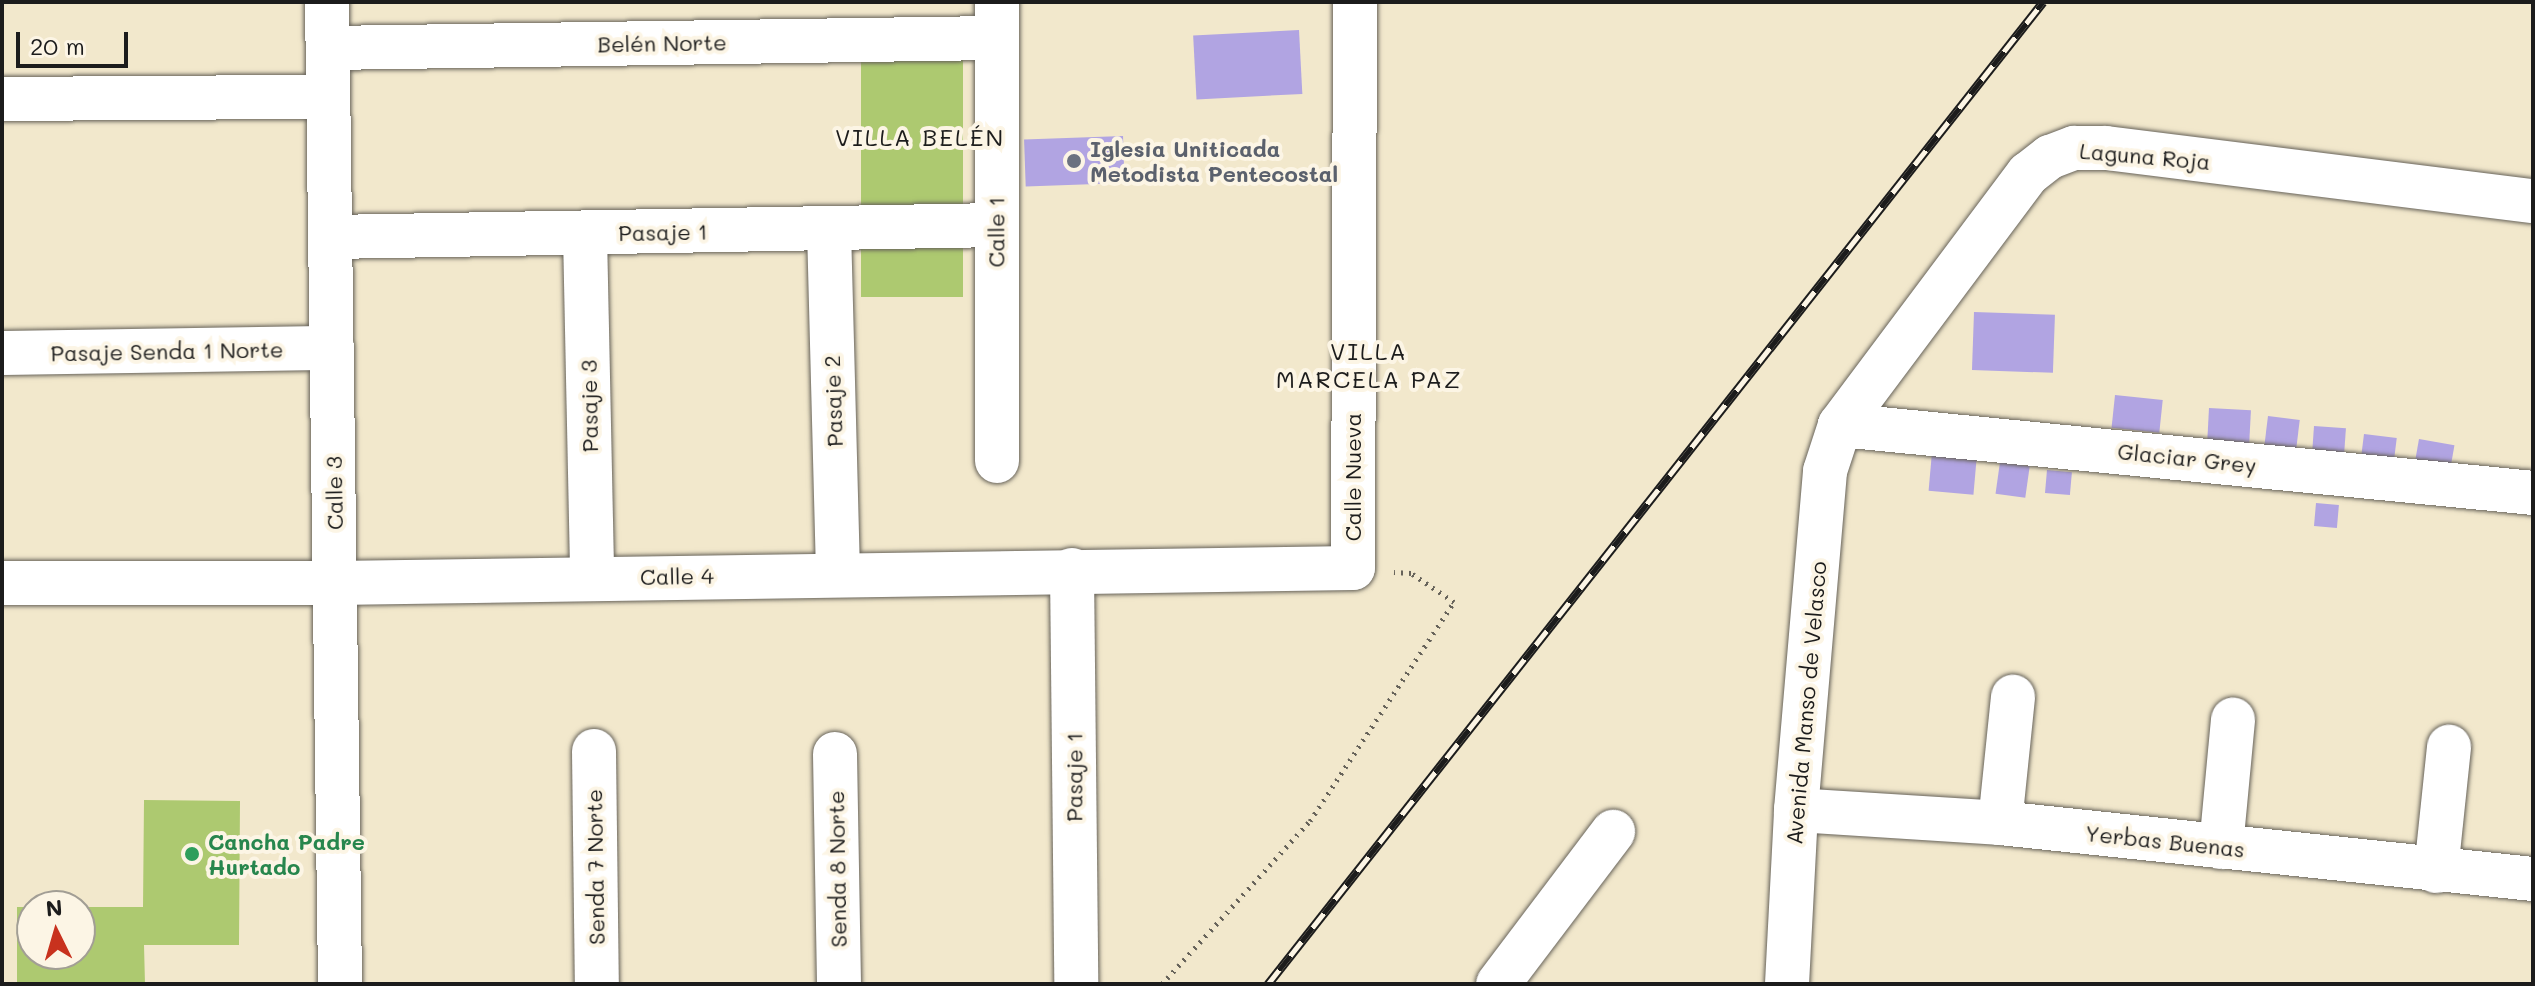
<!DOCTYPE html>
<meta charset="utf-8">
<style>
body{margin:0}
#map{position:relative;width:2535px;height:986px;overflow:hidden;background:#f2e8cc;font-family:Mali,sans-serif}
div>[style]{position:absolute}
.green>*{inset:0;background:#adc970;transform-origin:0 0}
.building>*{inset:0;background:#b1a4e2;transform-origin:0 0}
.path>*{height:5px;margin-top:-2.5px;transform-origin:0;background:repeating-linear-gradient(90deg,#67635a 0 2px,transparent 0 8px)}
.roads{filter:drop-shadow(0 0 2px #67635a) drop-shadow(0 0 2px #67635a)}
.minor>*{height:44px;margin:-22px;padding:0 22px;transform-origin:22px;border-radius:22px;background:#fff}
.tertiary>*{height:44px;margin:-22px;padding:0 22px;transform-origin:22px;border-radius:22px;background:#fff}
.rail>*{height:9px;margin-top:-4.5px;transform-origin:0;background:repeating-linear-gradient(90deg,#fcf5e5 0 18px,#1c1c1c 0 36px);box-sizing:border-box;border-block:2px solid #1c1c1c}
.dots>*{width:22px;height:22px;translate:-50% -50%;box-sizing:border-box;border:4px solid #fcf5e5;border-radius:50%}
span{translate:-50% -50%;white-space:nowrap;text-align:center;line-height:1.15;-webkit-text-stroke:8px #fcf5e5;paint-order:stroke}
.street-label{font-size:22px;color:#1c1c1c}
.worship-label{font-size:22px;color:#5b616d;font-weight:700}
.left{translate:0 -50%;text-align:left}
.leisure-label{font-size:22px;color:#27864d;font-weight:700}
.neighbourhood-label{font-size:24px;color:#1c1c1c;letter-spacing:2px}
.frame{position:absolute;inset:0;border:4px solid #1c1c1c;pointer-events:none}
.north{position:absolute;left:16px;top:890px;width:80px;height:80px;box-sizing:border-box;background:#fcf5e5;border:2px solid #a29e95;border-radius:50%;rotate:355deg;font-size:22px;font-weight:700;line-height:32px;text-align:center;color:#1c1c1c}
.north::after{content:'';display:block;margin:auto;width:28px;height:36px;background:#c8321e;clip-path:polygon(50% 0,100% 100%,50% 72%,0 100%)}
.scale{position:absolute;left:16px;top:32px;width:112px;height:36px;box-sizing:border-box;border:4px solid #1c1c1c;border-top:0;padding-left:10px;font-size:24px;line-height:28px;white-space:nowrap;color:#1c1c1c;-webkit-text-stroke:6px #fcf5e5;paint-order:stroke}
</style>
<div id="map">
<div class="green">
<div style="left:963px;top:52px;width:245px;height:102px;rotate:90deg"></div>
<div style="clip-path:polygon(144px 800px,240px 801px,239px 945px,144px 945px,145px 984px,17px 984px,17px 907px,32px 907px,32px 954px,80px 954px,80px 907px,143px 907px)"></div>
</div>
<div class="building">
<div style="left:1299px;top:30px;width:64px;height:106px;rotate:87deg"></div>
<div style="left:1123px;top:136px;width:47px;height:99px;rotate:88deg"></div>
<div style="left:1974px;top:312px;width:81px;height:58px;rotate:2deg"></div>
<div style="left:2115px;top:395px;width:48px;height:33px;rotate:6deg"></div>
<div style="left:2209px;top:408px;width:42px;height:36px;rotate:3deg"></div>
<div style="left:2268px;top:416px;width:32px;height:33px;rotate:7deg"></div>
<div style="left:2314px;top:426px;width:32px;height:31px;rotate:4deg"></div>
<div style="left:2364px;top:434px;width:33px;height:28px;rotate:7deg"></div>
<div style="left:2419px;top:439px;width:36px;height:25px;rotate:10deg"></div>
<div style="left:1932px;top:452px;width:45px;height:39px;rotate:5deg"></div>
<div style="left:2000px;top:462px;width:30px;height:32px;rotate:8deg"></div>
<div style="left:2047px;top:470px;width:25px;height:23px;rotate:5deg"></div>
<div style="left:2316px;top:503px;width:23px;height:23px;rotate:5deg"></div>
</div>
<div class="path">
<div style="left:1162px;top:984px;width:220px;rotate:-47.8deg"></div>
<div style="left:1310px;top:821px;width:262px;rotate:-56.7deg"></div>
<div style="left:1454px;top:602px;width:52px;rotate:-146deg"></div>
<div style="left:1411px;top:573px;width:17px;rotate:-177deg"></div>
</div>
<div class="roads">
<div class="minor">
<div style="left:997px;top:2px;width:459px;rotate:90deg"></div>
<div style="left:328px;top:48px;width:668px;rotate:-0.86deg"></div>
<div style="left:2px;top:99px;width:326px;rotate:-0.4deg"></div>
<div style="left:829px;top:229px;width:345px;rotate:88.5deg"></div>
<div style="left:585px;top:234px;width:344px;rotate:88.8deg"></div>
<div style="left:331px;top:237px;width:665px;rotate:-1.03deg"></div>
<div style="left:2px;top:353px;width:330px;rotate:-0.9deg"></div>
<div style="left:1840px;top:425px;width:696px;rotate:5.6deg"></div>
<div style="left:1072px;top:570px;width:414px;rotate:89.4deg"></div>
<div style="left:2px;top:583px;width:333px"></div>
<div style="left:335px;top:583px;width:1018px;rotate:-0.84deg"></div>
<div style="left:1353px;top:568px;width:566px;rotate:-89.8deg"></div>
<div style="left:594px;top:751px;width:233px;rotate:89.3deg"></div>
<div style="left:835px;top:754px;width:230px;rotate:89deg"></div>
<div style="left:1796px;top:810px;width:204px;rotate:3.6deg"></div>
<div style="left:2000px;top:823px;width:536px;rotate:6deg"></div>
<div style="left:2000px;top:823px;width:127px;rotate:-84.1deg"></div>
<div style="left:2221px;top:847px;width:128px;rotate:-84.6deg"></div>
<div style="left:2436px;top:871px;width:125px;rotate:-84deg"></div>
<div style="left:1498px;top:984px;width:191px;rotate:-52.9deg"></div>
<div style="left:1787px;top:984px;width:174px;rotate:-87deg"></div>
<div style="left:1796px;top:810px;width:340px;rotate:-85.1deg"></div>
<div style="left:1825px;top:471px;width:48px;rotate:-71.9deg"></div>
<div style="left:1840px;top:425px;width:314px;rotate:-53.2deg"></div>
<div style="left:2028px;top:174px;width:28px;rotate:-38deg"></div>
<div style="left:2050px;top:157px;width:26px;rotate:-21deg"></div>
<div style="left:2074px;top:148px;width:32px"></div>
<div style="left:2106px;top:148px;width:430px;rotate:7.1deg"></div>
</div>
<div class="tertiary">
<div style="left:327px;top:2px;width:982px;rotate:89.24deg"></div>
</div>
</div>
<div class="rail">
<div style="left:1268px;top:984px;width:1251px;rotate:-51.72deg"></div>
</div>
<div class="dots">
<div style="left:1074px;top:161px;background:#6b7280"></div>
<div style="left:192px;top:854px;background:#2e9e5b"></div>
</div>
<div class="street-label">
<span style="left:662px;top:43px;rotate:-1deg">Belén Norte</span>
<span style="left:2145px;top:156px;rotate:5deg">Laguna Roja</span>
<span style="left:663px;top:232px;rotate:-1deg">Pasaje 1</span>
<span style="left:996px;top:232px;rotate:-90deg">Calle 1</span>
<span style="left:167px;top:351px;rotate:-1deg">Pasaje Senda 1 Norte</span>
<span style="left:833px;top:401px;rotate:-92deg">Pasaje 2</span>
<span style="left:589px;top:406px;rotate:-91deg">Pasaje 3</span>
<span style="left:2187px;top:458px;rotate:6deg">Glaciar Grey</span>
<span style="left:1353px;top:477px;rotate:-90deg">Calle Nueva</span>
<span style="left:334px;top:493px;rotate:-91deg">Calle 3</span>
<span style="left:677px;top:576px;rotate:-1deg">Calle 4</span>
<span style="left:1806px;top:703px;rotate:-85deg">Avenida Manso de Velasco</span>
<span style="left:1074px;top:777px;rotate:-90deg">Pasaje 1</span>
<span style="left:2165px;top:841px;rotate:6deg">Yerbas Buenas</span>
<span style="left:595px;top:867px;rotate:-91deg">Senda 7 Norte</span>
<span style="left:837px;top:869px;rotate:-91deg">Senda 8 Norte</span>
</div>
<div class="worship-label">
<span class="left" style="left:1090px;top:161px">Iglesia Uniticada<br>Metodista Pentecostal</span>
</div>
<div class="leisure-label">
<span class="left" style="left:208px;top:854px">Cancha Padre<br>Hurtado</span>
</div>
<div class="neighbourhood-label">
<span style="left:920px;top:137px">VILLA BELÉN</span>
<span style="left:1369px;top:365px">VILLA<br>MARCELA PAZ</span>
</div>
<div class="frame"></div>
<div class="north">N</div>
<div class="scale">20 m</div>
</div>
